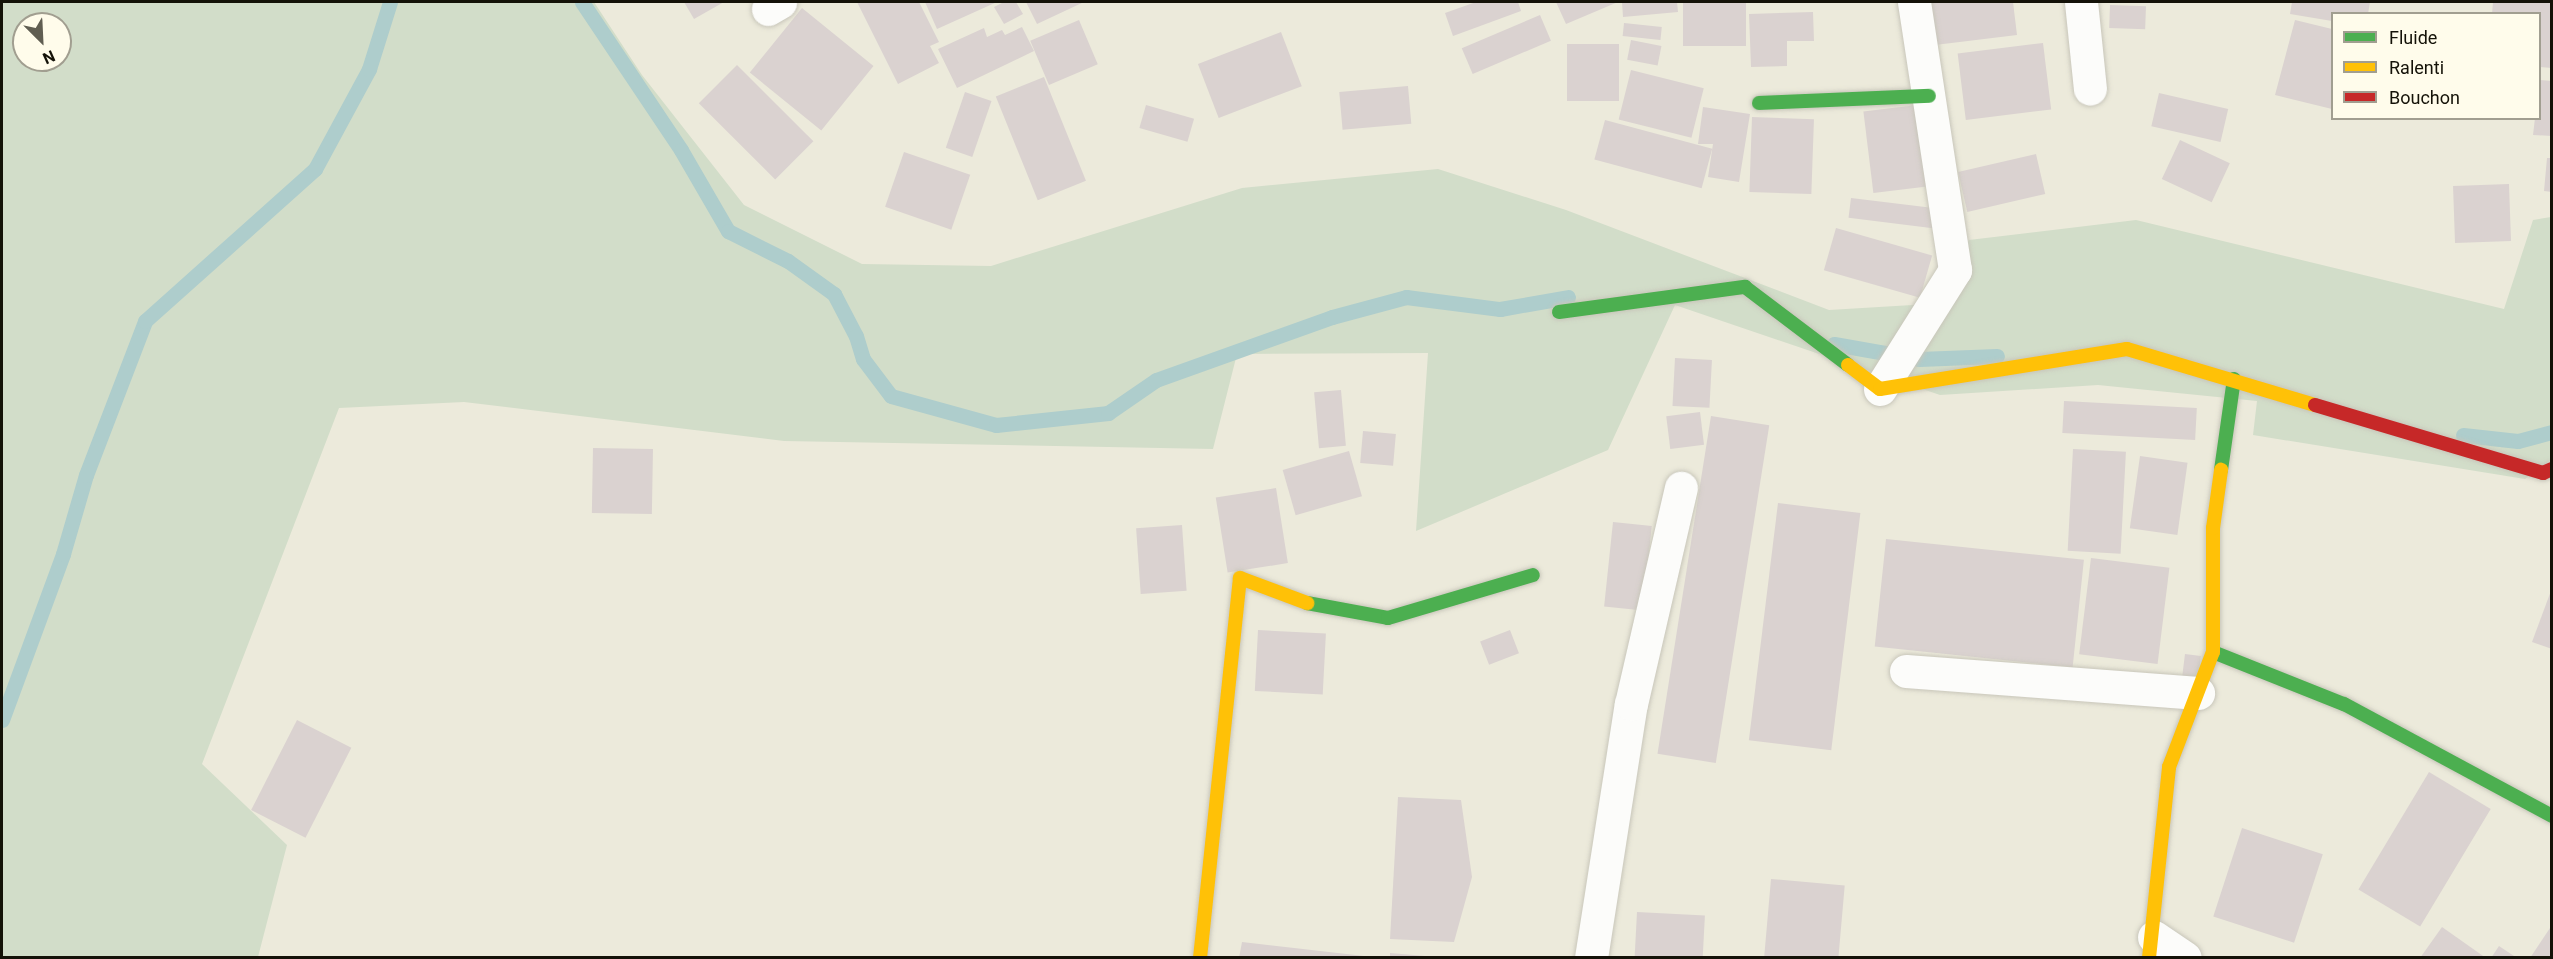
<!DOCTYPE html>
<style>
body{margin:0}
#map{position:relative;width:2553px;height:959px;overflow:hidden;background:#eceadb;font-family:Roboto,sans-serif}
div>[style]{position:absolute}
.green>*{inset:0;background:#d2ddc9}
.stream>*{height:15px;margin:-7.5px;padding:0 7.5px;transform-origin:7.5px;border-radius:7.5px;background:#aecdcc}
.building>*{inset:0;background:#dad2d0;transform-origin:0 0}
.roads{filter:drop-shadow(0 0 2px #c8c6ba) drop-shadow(0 0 2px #c8c6ba)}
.street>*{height:33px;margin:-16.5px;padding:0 16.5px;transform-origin:16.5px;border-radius:16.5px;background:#fcfcfa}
.fast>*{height:14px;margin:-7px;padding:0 7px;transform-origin:7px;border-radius:7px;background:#4caf50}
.slow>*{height:14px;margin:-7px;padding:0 7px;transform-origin:7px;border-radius:7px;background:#ffc107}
.jam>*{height:14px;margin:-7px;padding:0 7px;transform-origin:7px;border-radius:7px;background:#c62828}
span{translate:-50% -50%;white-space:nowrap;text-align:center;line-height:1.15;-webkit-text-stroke:4.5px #fffceb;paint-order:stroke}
.frame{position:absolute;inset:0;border:3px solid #141208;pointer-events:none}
.legend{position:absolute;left:2331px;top:12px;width:210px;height:108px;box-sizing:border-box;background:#fffceb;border:2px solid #a19e90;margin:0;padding:8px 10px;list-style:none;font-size:18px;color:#141208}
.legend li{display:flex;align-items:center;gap:12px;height:30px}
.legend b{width:30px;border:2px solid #a19e90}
.north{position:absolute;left:12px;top:12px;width:60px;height:60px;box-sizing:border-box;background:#fffceb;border:2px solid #a19e90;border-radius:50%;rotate:156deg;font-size:16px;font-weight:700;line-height:24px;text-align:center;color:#141208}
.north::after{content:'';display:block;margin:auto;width:21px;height:27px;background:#605e52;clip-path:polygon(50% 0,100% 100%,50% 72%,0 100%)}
</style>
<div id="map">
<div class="green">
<div style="clip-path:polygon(evenodd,2px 2px,594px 2px,642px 75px,744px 205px,862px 264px,991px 266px,1242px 188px,1438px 169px,1566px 210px,1829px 310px,1929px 304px,1969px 240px,2136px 220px,2504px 309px,2533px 220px,2551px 217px,2551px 460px,2525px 479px,2253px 435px,2257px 401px,2098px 385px,1940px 395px,1675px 305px,1608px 450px,1416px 531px,1428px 353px,1237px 354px,1213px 449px,784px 441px,464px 402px,339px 408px,202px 764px,287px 845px,258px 957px,2px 958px,2px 2px,24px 24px,60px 24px,60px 60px,24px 60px,24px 24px)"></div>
</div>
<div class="stream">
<div style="left:582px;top:2px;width:178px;rotate:56.2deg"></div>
<div style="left:681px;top:150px;width:94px;rotate:59.9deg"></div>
<div style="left:728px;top:231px;width:67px;rotate:26.6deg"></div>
<div style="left:788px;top:261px;width:57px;rotate:35.7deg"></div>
<div style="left:834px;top:294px;width:47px;rotate:62.4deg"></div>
<div style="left:856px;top:336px;width:24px;rotate:73deg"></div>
<div style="left:863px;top:359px;width:46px;rotate:52.9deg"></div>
<div style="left:891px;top:396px;width:109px;rotate:15.4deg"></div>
<div style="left:996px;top:425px;width:113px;rotate:-6.1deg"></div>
<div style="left:1108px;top:413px;width:58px;rotate:-34.5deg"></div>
<div style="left:1156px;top:380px;width:187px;rotate:-19.7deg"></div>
<div style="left:1332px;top:317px;width:77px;rotate:-15.1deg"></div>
<div style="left:1406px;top:297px;width:95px;rotate:7.3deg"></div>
<div style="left:1500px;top:309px;width:69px;rotate:-10deg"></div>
<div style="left:1834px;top:344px;width:86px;rotate:10deg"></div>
<div style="left:1919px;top:359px;width:78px;rotate:-2.2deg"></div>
<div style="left:2463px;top:435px;width:55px;rotate:6.2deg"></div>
<div style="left:2518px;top:441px;width:35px;rotate:-15deg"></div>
<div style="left:2px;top:720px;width:177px;rotate:-69.8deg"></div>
<div style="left:63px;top:554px;width:82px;rotate:-73.8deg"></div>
<div style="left:86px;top:475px;width:165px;rotate:-69deg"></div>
<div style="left:145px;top:321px;width:228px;rotate:-41.8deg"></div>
<div style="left:315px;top:169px;width:114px;rotate:-61.6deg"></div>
<div style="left:369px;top:69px;width:70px;rotate:-72.6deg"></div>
</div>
<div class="building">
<div style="clip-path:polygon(684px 2px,724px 2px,694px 19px)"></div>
<div style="clip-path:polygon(857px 2px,919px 2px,939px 42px,930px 46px,939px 63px,898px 84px)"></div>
<div style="clip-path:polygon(925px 2px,997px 2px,937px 29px)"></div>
<div style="clip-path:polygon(1004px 2px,1016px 2px,1023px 14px,1004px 24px,994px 7px)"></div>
<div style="clip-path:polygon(1026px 2px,1084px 2px,1037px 24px)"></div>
<div style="clip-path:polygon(1476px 2px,1518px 2px,1521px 11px,1453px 36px,1445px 13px)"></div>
<div style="clip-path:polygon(1556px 2px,1618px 2px,1566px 24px)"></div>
<div style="clip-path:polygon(1622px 2px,1677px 2px,1678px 12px,1623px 17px)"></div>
<div style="left:1683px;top:2px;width:63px;height:44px"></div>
<div style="clip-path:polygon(1931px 2px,2013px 2px,2017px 35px,1935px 45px)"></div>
<div style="clip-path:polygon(2292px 2px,2370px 2px,2368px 14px,2332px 14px,2332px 21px,2290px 14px)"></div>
<div style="clip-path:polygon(2493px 2px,2552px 2px,2552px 68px,2540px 67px,2540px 14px,2492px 14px)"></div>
<div style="left:2110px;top:5px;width:36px;height:23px;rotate:2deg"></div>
<div style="left:802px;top:8px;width:92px;height:83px;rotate:39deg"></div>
<div style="clip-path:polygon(1813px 12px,1814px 41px,1787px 41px,1787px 66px,1751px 67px,1749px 14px)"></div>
<div style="left:1540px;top:15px;width:28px;height:85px;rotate:67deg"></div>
<div style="left:1079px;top:20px;width:48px;height:53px;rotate:67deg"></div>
<div style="clip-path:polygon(2295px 20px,2332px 29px,2332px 109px,2275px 95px)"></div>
<div style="left:1624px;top:23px;width:38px;height:13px;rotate:6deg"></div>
<div style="clip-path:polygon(1022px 27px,1034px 51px,957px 88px,938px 49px,984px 28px,987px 37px,1002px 30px,1005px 35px)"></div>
<div style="left:1281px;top:32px;width:58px;height:89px;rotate:69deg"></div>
<div style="left:1631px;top:40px;width:31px;height:20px;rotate:11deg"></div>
<div style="left:2043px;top:43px;width:67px;height:86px;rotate:83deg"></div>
<div style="left:1567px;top:44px;width:52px;height:57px"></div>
<div style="left:737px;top:65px;width:108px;height:54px;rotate:45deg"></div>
<div style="left:1631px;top:70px;width:75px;height:51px;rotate:14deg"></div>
<div style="left:1044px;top:77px;width:112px;height:52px;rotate:68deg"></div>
<div style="clip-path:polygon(2540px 80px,2552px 81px,2552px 136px,2533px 135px,2535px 118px,2540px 118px)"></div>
<div style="left:1408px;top:86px;width:38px;height:69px;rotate:85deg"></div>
<div style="left:965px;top:92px;width:28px;height:59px;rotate:19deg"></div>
<div style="left:2159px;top:93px;width:71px;height:34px;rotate:13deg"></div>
<div style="left:1146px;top:105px;width:50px;height:24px;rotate:16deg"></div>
<div style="left:1917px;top:105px;width:82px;height:54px;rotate:83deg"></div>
<div style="clip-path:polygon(1703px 107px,1750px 114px,1739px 182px,1708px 177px,1713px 144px,1698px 144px)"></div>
<div style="left:1752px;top:117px;width:62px;height:75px;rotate:2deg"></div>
<div style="left:1605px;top:120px;width:111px;height:41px;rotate:15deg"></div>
<div style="left:2180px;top:140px;width:55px;height:43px;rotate:25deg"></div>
<div style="left:904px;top:152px;width:70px;height:58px;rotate:19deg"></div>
<div style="left:2036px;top:154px;width:41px;height:80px;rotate:77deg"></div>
<div style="clip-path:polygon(2547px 158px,2552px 158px,2552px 192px,2544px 191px)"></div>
<div style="left:2509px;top:184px;width:57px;height:56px;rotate:88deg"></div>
<div style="left:1851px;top:198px;width:85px;height:20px;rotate:7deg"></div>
<div style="left:1836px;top:228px;width:100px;height:44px;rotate:16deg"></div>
<div style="left:1675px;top:358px;width:37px;height:48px;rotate:3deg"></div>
<div style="left:1341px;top:390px;width:56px;height:27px;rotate:85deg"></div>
<div style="left:2064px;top:401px;width:133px;height:32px;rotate:3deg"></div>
<div style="left:1700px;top:412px;width:33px;height:34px;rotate:83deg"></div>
<div style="left:1711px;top:416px;width:59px;height:342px;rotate:9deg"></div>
<div style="left:1363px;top:431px;width:33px;height:32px;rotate:5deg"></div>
<div style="left:593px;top:448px;width:60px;height:65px;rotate:1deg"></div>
<div style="left:2073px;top:449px;width:53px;height:102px;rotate:3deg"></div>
<div style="left:1349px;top:451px;width:47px;height:69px;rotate:74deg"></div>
<div style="left:2140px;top:456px;width:48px;height:73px;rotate:8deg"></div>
<div style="left:1276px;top:488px;width:76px;height:61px;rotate:81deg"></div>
<div style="left:1778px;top:503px;width:83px;height:239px;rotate:7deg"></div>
<div style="left:1613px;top:522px;width:39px;height:85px;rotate:6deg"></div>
<div style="left:1182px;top:525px;width:66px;height:46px;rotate:86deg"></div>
<div style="left:1886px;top:539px;width:199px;height:108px;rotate:6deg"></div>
<div style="left:2091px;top:558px;width:79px;height:97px;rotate:7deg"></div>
<div style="clip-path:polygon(2552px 588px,2552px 649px,2532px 642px)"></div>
<div style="left:1258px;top:630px;width:68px;height:61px;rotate:3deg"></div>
<div style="left:1510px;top:630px;width:25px;height:32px;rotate:69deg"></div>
<div style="left:2185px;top:654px;width:16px;height:28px;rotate:7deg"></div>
<div style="left:297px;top:720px;width:61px;height:101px;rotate:27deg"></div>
<div style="left:2429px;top:772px;width:72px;height:137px;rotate:31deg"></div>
<div style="clip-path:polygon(1398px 797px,1461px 800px,1472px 877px,1454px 942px,1390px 939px)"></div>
<div style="left:2242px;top:828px;width:85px;height:93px;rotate:18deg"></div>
<div style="left:1771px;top:879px;width:74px;height:80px;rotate:5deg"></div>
<div style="left:1637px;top:912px;width:68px;height:46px;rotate:3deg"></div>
<div style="clip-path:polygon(2552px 925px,2552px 958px,2530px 958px)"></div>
<div style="clip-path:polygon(2442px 927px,2486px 958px,2420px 958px)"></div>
<div style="clip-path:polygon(1242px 942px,1364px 956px,1364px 958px,1239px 958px)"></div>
<div style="clip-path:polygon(2499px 946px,2517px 958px,2491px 958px)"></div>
<div style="clip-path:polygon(1390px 953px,1425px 956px,1425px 958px,1390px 958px)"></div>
</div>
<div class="roads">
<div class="street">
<div style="left:2081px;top:2px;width:87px;rotate:84.1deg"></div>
<div style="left:768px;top:9px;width:14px;rotate:-30deg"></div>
<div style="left:1880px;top:389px;width:141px;rotate:-57.8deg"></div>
<div style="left:1955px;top:270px;width:271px;rotate:-98.7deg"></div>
<div style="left:1906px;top:671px;width:293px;rotate:4.3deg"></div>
<div style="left:2154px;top:937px;width:37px;rotate:34deg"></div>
<div style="left:1591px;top:958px;width:257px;rotate:-81.1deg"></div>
<div style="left:1631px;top:704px;width:222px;rotate:-77deg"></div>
</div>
<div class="fast">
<div style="left:1759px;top:103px;width:170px;rotate:-2.4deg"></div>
<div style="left:1559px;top:312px;width:188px;rotate:-7.7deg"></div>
<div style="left:1745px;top:287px;width:129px;rotate:37.1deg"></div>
<div style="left:2221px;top:470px;width:92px;rotate:-81.9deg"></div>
<div style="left:1307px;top:603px;width:82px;rotate:10.5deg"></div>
<div style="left:1388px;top:618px;width:151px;rotate:-16.5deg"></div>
<div style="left:2213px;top:652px;width:141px;rotate:21.7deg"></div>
<div style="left:2344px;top:704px;width:236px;rotate:28.3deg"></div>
</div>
<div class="slow">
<div style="left:1848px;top:365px;width:40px;rotate:37deg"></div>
<div style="left:1880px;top:389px;width:250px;rotate:-9.2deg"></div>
<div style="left:2127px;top:349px;width:196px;rotate:16.6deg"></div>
<div style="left:1200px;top:958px;width:382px;rotate:-84deg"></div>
<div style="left:1240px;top:578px;width:72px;rotate:20.5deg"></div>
<div style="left:2149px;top:958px;width:192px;rotate:-84deg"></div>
<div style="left:2169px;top:767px;width:123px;rotate:-69.1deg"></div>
<div style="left:2213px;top:652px;width:124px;rotate:-90deg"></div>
<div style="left:2213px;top:528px;width:59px;rotate:-82.1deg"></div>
</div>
<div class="jam">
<div style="left:2315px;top:405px;width:238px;rotate:16.6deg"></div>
<div style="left:2543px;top:473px;width:10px;rotate:-24deg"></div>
</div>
</div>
<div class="frame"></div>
<ul class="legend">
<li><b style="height:8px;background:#4caf50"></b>Fluide</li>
<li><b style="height:8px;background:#ffc107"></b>Ralenti</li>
<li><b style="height:8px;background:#c62828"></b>Bouchon</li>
</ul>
<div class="north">N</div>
</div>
